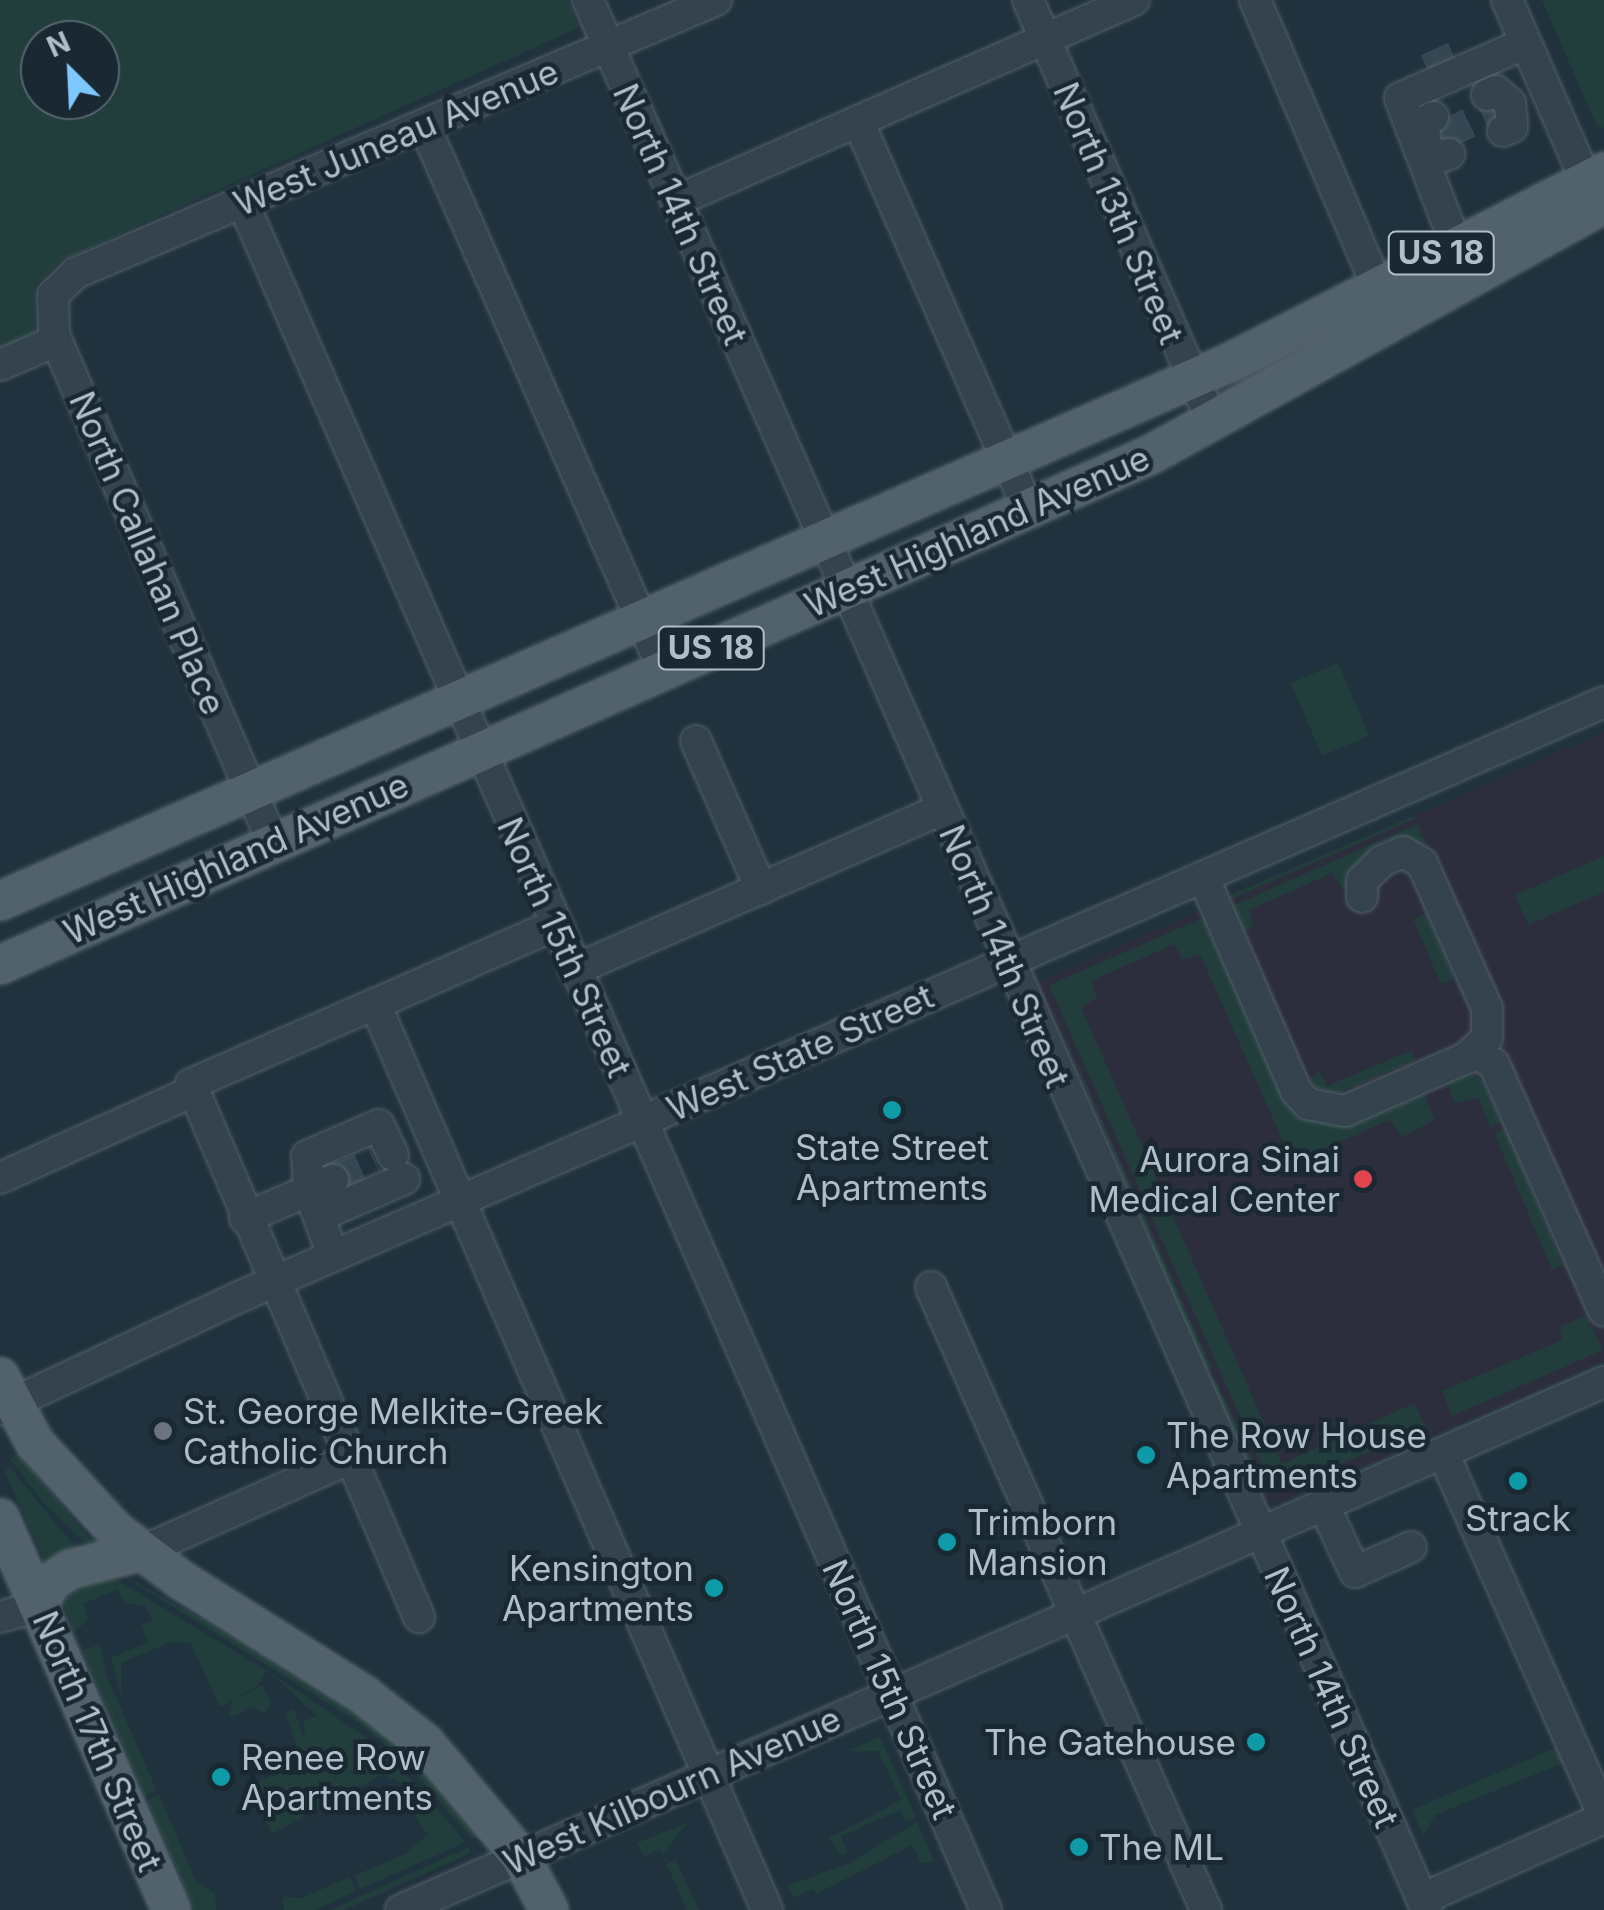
<!DOCTYPE html>
<style>
body{margin:0}
#map{position:relative;width:1604px;height:1910px;overflow:hidden;background:#20323d;font-family:Inter,sans-serif}
div>[style]{position:absolute}
.medical>*{inset:0;background:#2c2d3d}
.green>*{inset:0;background:#223e3c;transform-origin:0 0}
.minor-tunnel>*{height:30px;margin-top:-15px;transform-origin:0;background:repeating-linear-gradient(90deg,#354752 0 30px,transparent 0 45px)}
.roads{filter:drop-shadow(0 0 2px #52616a) drop-shadow(0 0 2px #52616a)}
.minor>*{height:30px;margin:-15px;padding:0 15px;transform-origin:15px;border-radius:15px;background:#34434d}
.major>*{height:38px;margin:-19px;padding:0 19px;transform-origin:19px;border-radius:19px;background:#51626d}
.dots>*{width:28px;height:28px;translate:-50% -50%;box-sizing:border-box;border:5px solid #192831;border-radius:50%}
span{translate:-50% -50%;white-space:nowrap;text-align:center;line-height:1.15;-webkit-text-stroke:9px #192831;paint-order:stroke}
.shield-label span{padding:2px 8px;background:#192831;border:2px solid;border-radius:8px;-webkit-text-stroke-width:0}
.shield-label{font-size:32px;color:#afbec9;font-weight:700}
.street-label{font-size:35px;color:#afbec9}
.poi-label{font-size:35px;color:#afbec9}
.right{translate:-100% -50%;text-align:right}
.left{translate:0 -50%;text-align:left}
.north{position:absolute;left:20px;top:20px;width:100px;height:100px;box-sizing:border-box;background:#192831;border:2px solid #55646e;border-radius:50%;rotate:336deg;font-size:28px;font-weight:700;line-height:40px;text-align:center;color:#afbec9}
.north::after{content:'';display:block;margin:auto;width:35px;height:45px;background:#7dc8ff;clip-path:polygon(50% 0,100% 100%,50% 72%,0 100%)}
</style>
<div id="map">
<div class="medical">
<div style="clip-path:polygon(1604px 732px,1604px 1362px,1281px 1503px,1266px 1502px,1041px 995px,1041px 981px)"></div>
</div>
<div class="green">
<div style="clip-path:polygon(evenodd,0 0,568px 0,578px 28px,60px 261px,35px 286px,34px 342px,0 357px,0 0,40px 40px,100px 40px,100px 100px,40px 100px,40px 40px)"></div>
<div style="clip-path:polygon(1542px 0,1604px 0,1604px 128px,1596px 124px)"></div>
<div style="left:1338px;top:663px;width:79px;height:51px;rotate:67deg"></div>
<div style="clip-path:polygon(1413px 816px,1414px 819px,1229px 900px,1229px 896px)"></div>
<div style="clip-path:polygon(1418px 824px,1426px 844px,1388px 839px,1373px 847px,1376px 853px,1343px 889px,1332px 873px,1249px 910px,1253px 928px,1241px 931px,1230px 907px)"></div>
<div style="clip-path:polygon(1604px 856px,1604px 892px,1528px 925px,1515px 895px)"></div>
<div style="left:1427px;top:913px;width:71px;height:15px;rotate:67deg"></div>
<div style="clip-path:polygon(1203px 918px,1284px 1100px,1299px 1117px,1335px 1125px,1424px 1093px,1435px 1120px,1402px 1137px,1390px 1120px,1297px 1160px,1301px 1182px,1200px 954px,1183px 960px,1174px 944px,1091px 981px,1097px 998px,1081px 1007px,1282px 1464px,1414px 1403px,1426px 1427px,1274px 1493px,1049px 985px)"></div>
<div style="clip-path:polygon(1044px 988px,1212px 1369px,1205px 1369px)"></div>
<div style="clip-path:polygon(1412px 1050px,1415px 1060px,1341px 1092px,1321px 1092px,1310px 1080px,1319px 1071px,1327px 1086px)"></div>
<div style="clip-path:polygon(1468px 1072px,1482px 1080px,1501px 1122px,1491px 1127px,1478px 1098px,1455px 1103px,1447px 1083px)"></div>
<div style="left:1505px;top:1128px;width:149px;height:12px;rotate:67deg"></div>
<div style="clip-path:polygon(1586px 1315px,1603px 1350px,1452px 1416px,1442px 1391px,1562px 1340px,1560px 1327px)"></div>
<div style="clip-path:polygon(1216px 1381px,1268px 1492px,1262px 1495px,1212px 1385px)"></div>
<div style="clip-path:polygon(18px 1453px,91px 1540px,91px 1547px,46px 1506px,10px 1459px)"></div>
<div style="clip-path:polygon(9px 1466px,79px 1552px,49px 1570px,5px 1473px)"></div>
<div style="clip-path:polygon(114px 1570px,329px 1690px,414px 1757px,481px 1835px,472px 1839px,403px 1760px,359px 1723px)"></div>
<div style="clip-path:polygon(112px 1577px,267px 1671px,258px 1685px,220px 1707px,191px 1643px,171px 1642px,121px 1663px,121px 1697px,111px 1658px,148px 1642px,141px 1625px,152px 1620px,146px 1606px,124px 1603px,117px 1589px,83px 1604px,88px 1620px,74px 1632px,63px 1602px,82px 1586px)"></div>
<div style="clip-path:polygon(100px 1645px,106px 1674px,157px 1791px,145px 1796px,82px 1650px)"></div>
<div style="clip-path:polygon(271px 1673px,383px 1749px,466px 1842px,360px 1889px,354px 1876px,405px 1854px,432px 1831px,424px 1832px,413px 1809px,419px 1803px,408px 1809px,400px 1790px,405px 1785px,383px 1774px,272px 1834px,250px 1783px,310px 1764px,311px 1754px,299px 1754px,286px 1713px,294px 1709px,305px 1741px,304px 1721px,317px 1716px)"></div>
<div style="clip-path:polygon(263px 1685px,271px 1705px,265px 1713px,252px 1708px,229px 1718px,232px 1700px)"></div>
<div style="clip-path:polygon(880px 1737px,916px 1818px,905px 1822px,900px 1810px,841px 1836px,847px 1852px,840px 1855px,829px 1838px,901px 1800px,878px 1751px,848px 1751px)"></div>
<div style="clip-path:polygon(1562px 1745px,1563px 1763px,1435px 1815px,1423px 1836px,1412px 1810px)"></div>
<div style="clip-path:polygon(159px 1795px,196px 1881px,215px 1893px,216px 1910px,195px 1910px,147px 1800px)"></div>
<div style="clip-path:polygon(917px 1822px,934px 1861px,921px 1863px,912px 1845px,816px 1894px,813px 1889px,793px 1898px,788px 1886px,851px 1862px)"></div>
<div style="clip-path:polygon(687px 1823px,663px 1853px,667px 1863px,676px 1860px,699px 1910px,687px 1910px,660px 1849px,644px 1857px,637px 1843px)"></div>
<div style="clip-path:polygon(469px 1847px,471px 1853px,344px 1910px,330px 1910px)"></div>
<div style="clip-path:polygon(349px 1877px,356px 1891px,315px 1910px,284px 1910px,283px 1897px,302px 1898px)"></div>
</div>
<div class="minor-tunnel">
<div style="left:1427px;top:69px;width:45px;rotate:-24.9deg"></div>
<div style="left:1442px;top:136px;width:58px;rotate:-25.7deg"></div>
<div style="left:333px;top:1180px;width:46px;rotate:-23.2deg"></div>
</div>
<div class="roads">
<div class="minor">
<div style="left:588px;top:0;width:2086px;rotate:66.29deg"></div>
<div style="left:1028px;top:0;width:463px;rotate:66.4deg"></div>
<div style="left:1255px;top:0;width:332px;rotate:66.9deg"></div>
<div style="left:1507px;top:0;width:217px;rotate:66.4deg"></div>
<div style="left:1487px;top:95px;width:10px;rotate:-24deg"></div>
<div style="left:1496px;top:91px;width:18px;rotate:41deg"></div>
<div style="left:1510px;top:103px;width:24px;rotate:85deg"></div>
<div style="left:1512px;top:127px;width:10px;rotate:156deg"></div>
<div style="left:1433px;top:117px;width:10px;rotate:151deg"></div>
<div style="left:1424px;top:122px;width:21px;rotate:87deg"></div>
<div style="left:1425px;top:143px;width:19px;rotate:54deg"></div>
<div style="left:1436px;top:158px;width:14px;rotate:-17deg"></div>
<div style="left:858px;top:121px;width:424px;rotate:66.3deg"></div>
<div style="left:424px;top:125px;width:594px;rotate:66.28deg"></div>
<div style="left:676px;top:201px;width:500px;rotate:-23.69deg"></div>
<div style="left:243px;top:203px;width:1862px;rotate:66.48deg"></div>
<div style="left:1456px;top:245px;width:157px;rotate:-110.9deg"></div>
<div style="left:1400px;top:98px;width:137px;rotate:-23.6deg"></div>
<div style="left:0;top:365px;width:61px;rotate:-23.2deg"></div>
<div style="left:696px;top:741px;width:162px;rotate:66.3deg"></div>
<div style="left:272px;top:840px;width:550px;rotate:-113.35deg"></div>
<div style="left:54px;top:335px;width:40px;rotate:-91.4deg"></div>
<div style="left:53px;top:295px;width:32px;rotate:-44deg"></div>
<div style="left:76px;top:273px;width:696px;rotate:-23.1deg"></div>
<div style="left:1204px;top:879px;width:231px;rotate:66.5deg"></div>
<div style="left:1296px;top:1091px;width:18px;rotate:47deg"></div>
<div style="left:1308px;top:1104px;width:38px;rotate:11deg"></div>
<div style="left:1345px;top:1111px;width:132px;rotate:-23.7deg"></div>
<div style="left:1466px;top:1058px;width:13px;rotate:-13deg"></div>
<div style="left:1479px;top:1055px;width:17px;rotate:31deg"></div>
<div style="left:1494px;top:1064px;width:270px;rotate:66deg"></div>
<div style="left:1362px;top:897px;width:16px;rotate:-90deg"></div>
<div style="left:1362px;top:881px;width:28px;rotate:-45deg"></div>
<div style="left:1382px;top:861px;width:23px;rotate:-23deg"></div>
<div style="left:1403px;top:852px;width:22px;rotate:30deg"></div>
<div style="left:1422px;top:863px;width:159px;rotate:65.9deg"></div>
<div style="left:1487px;top:1008px;width:30px;rotate:90deg"></div>
<div style="left:1487px;top:1038px;width:29px;rotate:136deg"></div>
<div style="left:555px;top:925px;width:197px;rotate:156.3deg"></div>
<div style="left:375px;top:1004px;width:987px;rotate:66.6deg"></div>
<div style="left:574px;top:970px;width:400px;rotate:-23.6deg"></div>
<div style="left:375px;top:1004px;width:201px;rotate:156.5deg"></div>
<div style="left:191px;top:1084px;width:580px;rotate:66.84deg"></div>
<div style="left:0;top:1178px;width:213px;rotate:-24.2deg"></div>
<div style="left:319px;top:1216px;width:93px;rotate:-23.5deg"></div>
<div style="left:245px;top:1218px;width:96px;rotate:-23.4deg"></div>
<div style="left:333px;top:1256px;width:70px;rotate:-110deg"></div>
<div style="left:309px;top:1190px;width:34px;rotate:-93deg"></div>
<div style="left:307px;top:1156px;width:78px;rotate:-23.3deg"></div>
<div style="left:379px;top:1125px;width:33px;rotate:65deg"></div>
<div style="left:931px;top:1287px;width:681px;rotate:66.18deg"></div>
<div style="left:0;top:1409px;width:272px;rotate:-25.1deg"></div>
<div style="left:246px;top:1294px;width:1481px;rotate:-23.55deg"></div>
<div style="left:1443px;top:1453px;width:398px;rotate:66.1deg"></div>
<div style="left:1324px;top:1506px;width:73px;rotate:64.8deg"></div>
<div style="left:1355px;top:1572px;width:61px;rotate:-24.1deg"></div>
<div style="left:143px;top:1551px;width:228px;rotate:-24.1deg"></div>
<div style="left:0;top:1617px;width:41px;rotate:-15.8deg"></div>
<div style="left:1422px;top:1899px;width:199px;rotate:-24deg"></div>
<div style="left:401px;top:1910px;width:1314px;rotate:-23.7deg"></div>
</div>
<div class="major">
<div style="left:0;top:901px;width:1344px;rotate:-23.65deg"></div>
<div style="left:1231px;top:362px;width:419px;rotate:-27deg"></div>
<div style="left:0;top:965px;width:1258px;rotate:-23.92deg"></div>
<div style="left:1150px;top:455px;width:519px;rotate:-28.94deg"></div>
<div style="left:0;top:1377px;width:75px;rotate:62.1deg"></div>
<div style="left:35px;top:1443px;width:120px;rotate:47.4deg"></div>
<div style="left:116px;top:1531px;width:81px;rotate:37deg"></div>
<div style="left:181px;top:1580px;width:216px;rotate:32.1deg"></div>
<div style="left:364px;top:1695px;width:78px;rotate:38.2deg"></div>
<div style="left:425px;top:1743px;width:149px;rotate:49.9deg"></div>
<div style="left:521px;top:1857px;width:60px;rotate:62.2deg"></div>
<div style="left:0;top:1518px;width:428px;rotate:66.4deg"></div>
<div style="left:39px;top:1606px;width:25px;rotate:-64deg"></div>
<div style="left:50px;top:1583px;width:25px;rotate:-34deg"></div>
<div style="left:71px;top:1569px;width:74px;rotate:-14deg"></div>
</div>
</div>
<div class="dots">
<div style="left:892px;top:1110px;background:#0f9aa8"></div>
<div style="left:1363px;top:1179px;background:#e0444e"></div>
<div style="left:163px;top:1431px;background:#6b7280"></div>
<div style="left:1146px;top:1455px;background:#0f9aa8"></div>
<div style="left:1518px;top:1481px;background:#0f9aa8"></div>
<div style="left:947px;top:1542px;background:#0f9aa8"></div>
<div style="left:714px;top:1588px;background:#0f9aa8"></div>
<div style="left:1256px;top:1742px;background:#0f9aa8"></div>
<div style="left:221px;top:1777px;background:#0f9aa8"></div>
<div style="left:1079px;top:1847px;background:#0f9aa8"></div>
</div>
<div class="shield-label">
<span style="left:1441px;top:253px">US 18</span>
<span style="left:711px;top:648px">US 18</span>
</div>
<div class="street-label">
<span style="left:396px;top:137px;rotate:-23deg">West Juneau Avenue</span>
<span style="left:1119px;top:213px;rotate:67deg">North 13th Street</span>
<span style="left:681px;top:214px;rotate:66deg">North 14th Street</span>
<span style="left:977px;top:531px;rotate:-24deg">West Highland Avenue</span>
<span style="left:148px;top:553px;rotate:67deg">North Callahan Place</span>
<span style="left:236px;top:858px;rotate:-24deg">West Highland Avenue</span>
<span style="left:565px;top:947px;rotate:66deg">North 15th Street</span>
<span style="left:1005px;top:956px;rotate:67deg">North 14th Street</span>
<span style="left:800px;top:1052px;rotate:-24deg">West State Street</span>
<span style="left:890px;top:1689px;rotate:66deg">North 15th Street</span>
<span style="left:1332px;top:1697px;rotate:66deg">North 14th Street</span>
<span style="left:98px;top:1741px;rotate:67deg">North 17th Street</span>
<span style="left:672px;top:1790px;rotate:-24deg">West Kilbourn Avenue</span>
</div>
<div class="poi-label">
<span style="left:892px;top:1167px">State Street<br>Apartments</span>
<span class="right" style="left:1340px;top:1179px">Aurora Sinai<br>Medical Center</span>
<span class="left" style="left:183px;top:1431px">St. George Melkite-Greek<br>Catholic Church</span>
<span class="left" style="left:1166px;top:1455px">The Row House<br>Apartments</span>
<span style="left:1518px;top:1518px">Strack</span>
<span class="left" style="left:967px;top:1542px">Trimborn<br>Mansion</span>
<span class="right" style="left:694px;top:1588px">Kensington<br>Apartments</span>
<span class="right" style="left:1236px;top:1742px">The Gatehouse</span>
<span class="left" style="left:241px;top:1777px">Renee Row<br>Apartments</span>
<span class="left" style="left:1099px;top:1847px">The ML</span>
</div>
<div class="north">N</div>
</div>
